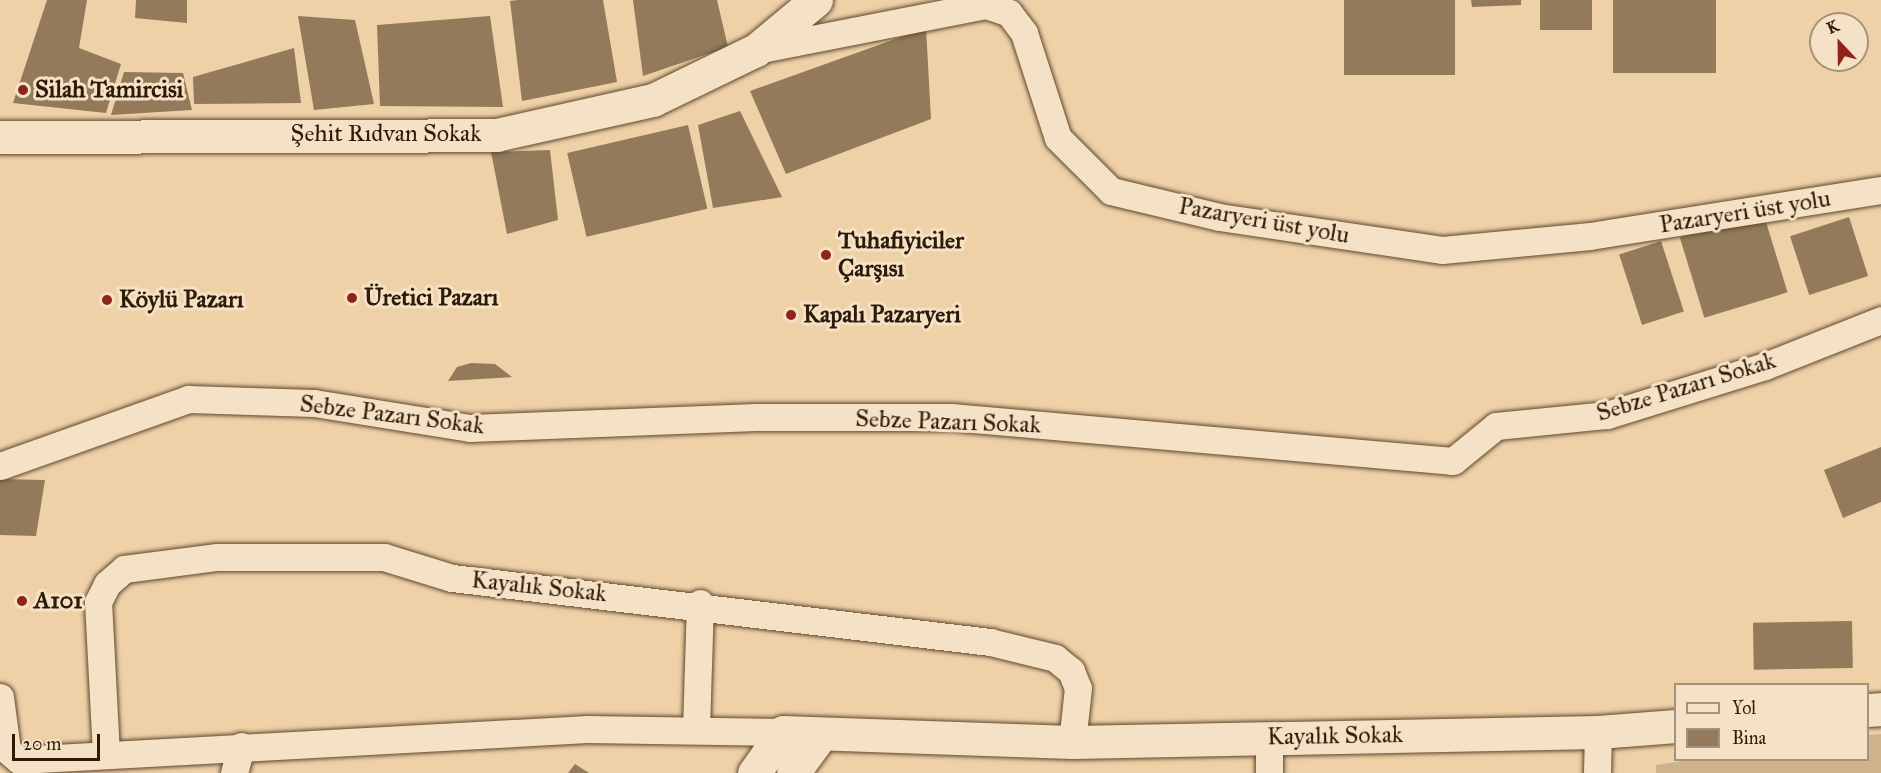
<!DOCTYPE html>
<meta charset="utf-8">
<style>
body{margin:0}
#map{position:relative;width:1881px;height:773px;overflow:hidden;background:#efd1a7;font-family:"IM FELL Great Primer",serif}
div>[style]{position:absolute}
.green>*{inset:0;background:#ceb28c}
.building>*{inset:0;background:#927a5a;transform-origin:0 0}
.roads{filter:drop-shadow(0 0 2px #5e482f) drop-shadow(0 0 2px #5e482f)}
.street>*{height:27px;margin:-13.5px;padding:0 13.5px;transform-origin:13.5px;border-radius:13.5px;background:#f5e1c6}
.secondary>*{height:33px;margin:-16.5px;padding:0 16.5px;transform-origin:16.5px;border-radius:16.5px;background:#f5e1c6}
.dots>*{width:16px;height:16px;translate:-50% -50%;box-sizing:border-box;border:3px solid #f5e1c6;border-radius:50%}
span{translate:-50% -50%;white-space:nowrap;text-align:center;line-height:1.15;-webkit-text-stroke:6px #f5e1c6;paint-order:stroke}
.poi-label{font-size:24px;color:#2d1b07;font-weight:700}
.left{translate:0 -50%;text-align:left}
.street-label{font-size:24px;color:#2d1b07}
.legend{position:absolute;left:1674px;top:683px;width:195px;height:78px;box-sizing:border-box;background:#f5e1c6;border:2px solid #a5927a;margin:0;padding:8px 10px;list-style:none;font-size:18px;color:#2d1b07}
.legend li{display:flex;align-items:center;gap:12px;height:30px}
.legend b{width:30px;border:2px solid #a5927a}
.north{position:absolute;left:1809px;top:12px;width:60px;height:60px;box-sizing:border-box;background:#f5e1c6;border:2px solid #a5927a;border-radius:50%;rotate:338deg;font-size:16px;font-weight:700;line-height:24px;text-align:center;color:#2d1b07}
.north::after{content:'';display:block;margin:auto;width:21px;height:27px;background:#8f2418;clip-path:polygon(50% 0,100% 100%,50% 72%,0 100%)}
.scale{position:absolute;left:12px;top:734px;width:88px;height:27px;box-sizing:border-box;border:3px solid #2d1b07;border-top:0;padding-left:8px;font-size:18px;line-height:21px;white-space:nowrap;color:#2d1b07;-webkit-text-stroke:4px #f5e1c6;paint-order:stroke}
</style>
<div id="map">
<div class="green">
<div style="clip-path:polygon(1881px 734px,1881px 773px,1656px 773px,1656px 765px,1690px 760px,1868px 760px,1868px 735px)"></div>
</div>
<div class="building">
<div style="clip-path:polygon(47px 0,87px 0,79px 48px,121px 64px,106px 113px,13px 103px)"></div>
<div style="clip-path:polygon(136px 0,187px 0,187px 23px,135px 18px)"></div>
<div style="clip-path:polygon(518px 0,603px 0,617px 82px,522px 101px,510px 1px)"></div>
<div style="clip-path:polygon(633px 0,717px 0,728px 47px,643px 76px)"></div>
<div style="left:1344px;top:0;width:111px;height:75px"></div>
<div style="clip-path:polygon(1471px 0,1521px 0,1521px 5px,1472px 7px)"></div>
<div style="left:1540px;top:0;width:52px;height:30px"></div>
<div style="left:1613px;top:0;width:103px;height:73px"></div>
<div style="clip-path:polygon(298px 16px,355px 20px,374px 104px,314px 110px)"></div>
<div style="clip-path:polygon(490px 16px,503px 107px,380px 106px,377px 25px)"></div>
<div style="clip-path:polygon(926px 28px,931px 119px,786px 174px,750px 91px)"></div>
<div style="clip-path:polygon(294px 48px,301px 103px,194px 104px,193px 77px)"></div>
<div style="clip-path:polygon(124px 72px,183px 73px,192px 110px,111px 115px)"></div>
<div style="clip-path:polygon(740px 111px,782px 197px,713px 208px,698px 125px)"></div>
<div style="left:688px;top:125px;width:86px;height:124px;rotate:77deg"></div>
<div style="clip-path:polygon(550px 150px,558px 220px,507px 234px,491px 152px)"></div>
<div style="left:1763px;top:212px;width:84px;height:87px;rotate:73deg"></div>
<div style="left:1849px;top:217px;width:62px;height:62px;rotate:72deg"></div>
<div style="left:1661px;top:241px;width:74px;height:44px;rotate:72deg"></div>
<div style="clip-path:polygon(471px 363px,495px 364px,512px 377px,448px 381px,457px 367px)"></div>
<div style="clip-path:polygon(1881px 447px,1881px 502px,1843px 518px,1824px 470px)"></div>
<div style="clip-path:polygon(0 479px,45px 480px,36px 536px,0 535px)"></div>
<div style="left:1852px;top:621px;width:47px;height:99px;rotate:89deg"></div>
<div style="clip-path:polygon(575px 764px,589px 773px,568px 773px)"></div>
</div>
<div class="roads">
<div class="street">
<div style="left:756px;top:50px;width:234px;rotate:-11.1deg"></div>
<div style="left:986px;top:5px;width:24px;rotate:19deg"></div>
<div style="left:1009px;top:13px;width:25px;rotate:53deg"></div>
<div style="left:1024px;top:33px;width:110px;rotate:72.1deg"></div>
<div style="left:1058px;top:138px;width:75px;rotate:45deg"></div>
<div style="left:1111px;top:191px;width:111px;rotate:13.5deg"></div>
<div style="left:1219px;top:217px;width:225px;rotate:8.4deg"></div>
<div style="left:1442px;top:250px;width:149px;rotate:-5.4deg"></div>
<div style="left:1590px;top:236px;width:295px;rotate:-9deg"></div>
<div style="left:0;top:466px;width:200px;rotate:-19.6deg"></div>
<div style="left:188px;top:399px;width:126px;rotate:1.8deg"></div>
<div style="left:314px;top:403px;width:158px;rotate:9.1deg"></div>
<div style="left:470px;top:428px;width:286px;rotate:-2.2deg"></div>
<div style="left:756px;top:417px;width:195px"></div>
<div style="left:951px;top:417px;width:504px;rotate:5.01deg"></div>
<div style="left:1453px;top:461px;width:55px;rotate:-39.1deg"></div>
<div style="left:1496px;top:426px;width:112px;rotate:-5.7deg"></div>
<div style="left:1607px;top:415px;width:165px;rotate:-17.2deg"></div>
<div style="left:1765px;top:366px;width:125px;rotate:-21.6deg"></div>
<div style="left:0;top:697px;width:53px;rotate:82.5deg"></div>
<div style="left:7px;top:750px;width:16px;rotate:40deg"></div>
<div style="left:19px;top:760px;width:569px;rotate:-3.12deg"></div>
<div style="left:587px;top:729px;width:196px;rotate:0.9deg"></div>
<div style="left:696px;top:729px;width:126px;rotate:-88.2deg"></div>
<div style="left:106px;top:754px;width:152px;rotate:-93deg"></div>
<div style="left:98px;top:602px;width:20px;rotate:-63deg"></div>
<div style="left:107px;top:584px;width:23px;rotate:-41deg"></div>
<div style="left:124px;top:569px;width:94px;rotate:-7.4deg"></div>
<div style="left:217px;top:557px;width:167px"></div>
<div style="left:384px;top:557px;width:71px;rotate:17.2deg"></div>
<div style="left:452px;top:578px;width:542px;rotate:6.78deg"></div>
<div style="left:990px;top:642px;width:67px;rotate:13.8deg"></div>
<div style="left:1055px;top:658px;width:21px;rotate:39deg"></div>
<div style="left:1071px;top:671px;width:18px;rotate:68deg"></div>
<div style="left:1078px;top:688px;width:54px;rotate:96.3deg"></div>
<div style="left:234px;top:773px;width:28px;rotate:-75deg"></div>
<div style="left:1269px;top:773px;width:37px;rotate:-90deg"></div>
<div style="left:1597px;top:773px;width:41px;rotate:-88.6deg"></div>
</div>
<div class="secondary">
<div style="left:0;top:137px;width:496px;rotate:-0.2deg"></div>
<div style="left:496px;top:135px;width:161px;rotate:-12.6deg"></div>
<div style="left:653px;top:100px;width:114px;rotate:-25.9deg"></div>
<div style="left:756px;top:50px;width:78px;rotate:-39.8deg"></div>
<div style="left:1868px;top:710px;width:13px;rotate:-4deg"></div>
<div style="left:754px;top:773px;width:50px;rotate:-54.7deg"></div>
<div style="left:783px;top:732px;width:289px;rotate:2deg"></div>
<div style="left:1072px;top:742px;width:526px;rotate:-1.09deg"></div>
<div style="left:1598px;top:732px;width:78px;rotate:-4.4deg"></div>
<div style="left:793px;top:773px;width:46px;rotate:-53.9deg"></div>
</div>
</div>
<div class="dots">
<div style="left:23px;top:90px;background:#8f2418"></div>
<div style="left:826px;top:255px;background:#8f2418"></div>
<div style="left:352px;top:298px;background:#8f2418"></div>
<div style="left:107px;top:300px;background:#8f2418"></div>
<div style="left:791px;top:315px;background:#8f2418"></div>
<div style="left:22px;top:601px;background:#8f2418"></div>
</div>
<div class="poi-label">
<span class="left" style="left:35px;top:90px">Silah Tamircisi</span>
<span class="left" style="left:838px;top:255px">Tuhafiyiciler<br>Çarşısı</span>
<span class="left" style="left:364px;top:298px">Üretici Pazarı</span>
<span class="left" style="left:119px;top:300px">Köylü Pazarı</span>
<span class="left" style="left:803px;top:315px">Kapalı Pazaryeri</span>
<span class="left" style="left:34px;top:601px">A101</span>
</div>
<div class="street-label">
<span style="left:386px;top:134px">Şehit Rıdvan Sokak</span>
<span style="left:1745px;top:212px;rotate:-9deg">Pazaryeri üst yolu</span>
<span style="left:1264px;top:221px;rotate:10deg">Pazaryeri üst yolu</span>
<span style="left:1686px;top:387px;rotate:-17deg">Sebze Pazarı Sokak</span>
<span style="left:392px;top:415px;rotate:7deg">Sebze Pazarı Sokak</span>
<span style="left:948px;top:422px;rotate:2deg">Sebze Pazarı Sokak</span>
<span style="left:539px;top:587px;rotate:6deg">Kayalık Sokak</span>
<span style="left:1335px;top:736px;rotate:-1deg">Kayalık Sokak</span>
</div>
<ul class="legend">
<li><b style="height:8px;background:#f5e1c6"></b>Yol</li>
<li><b style="height:16px;background:#927a5a"></b>Bina</li>
</ul>
<div class="north">K</div>
<div class="scale">20 m</div>
</div>
